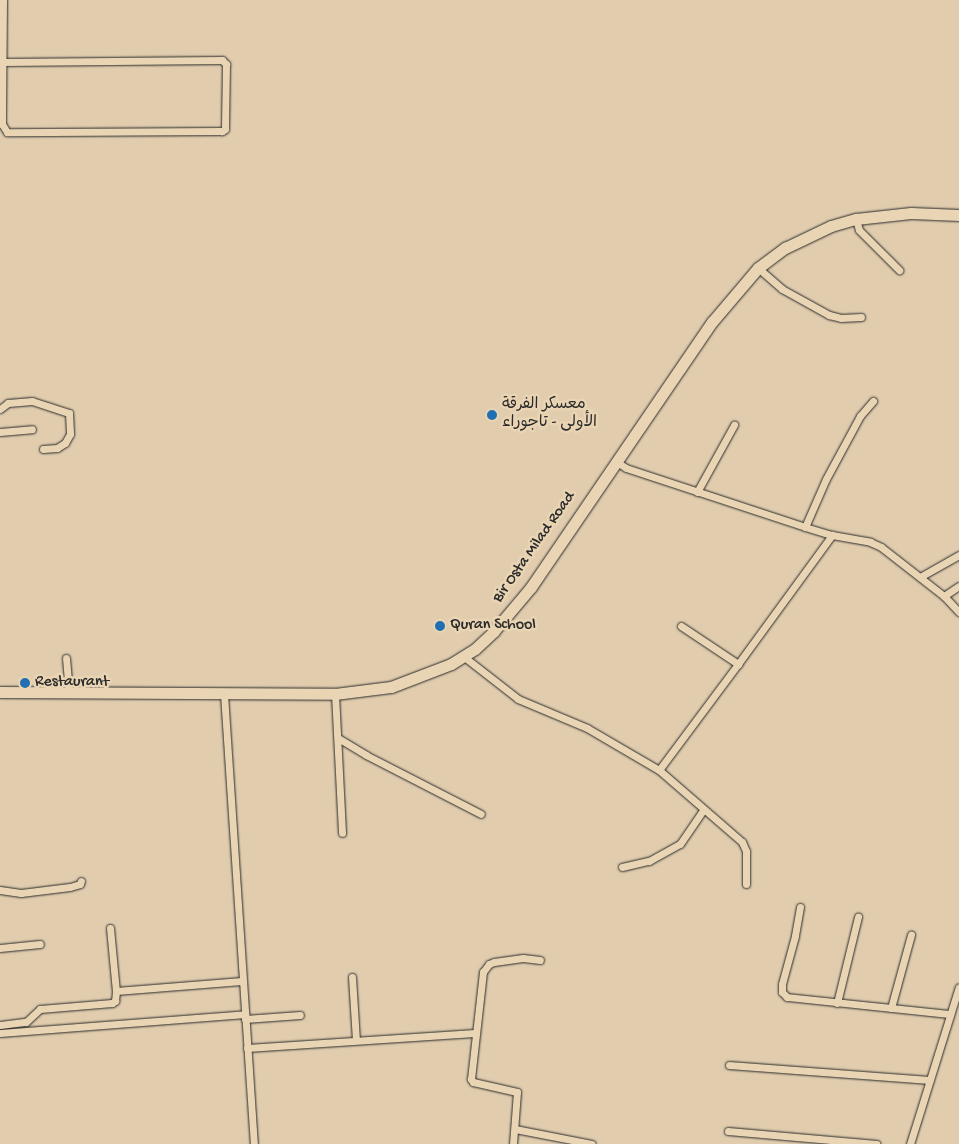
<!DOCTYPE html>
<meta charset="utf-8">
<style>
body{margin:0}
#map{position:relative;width:959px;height:1144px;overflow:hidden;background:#e1cdae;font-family:"Gochi Hand","Playpen Sans Arabic",sans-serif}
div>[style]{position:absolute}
.roads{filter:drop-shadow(0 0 1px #2b2b2b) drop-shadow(0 0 1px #2b2b2b)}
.street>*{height:7px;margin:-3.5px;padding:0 3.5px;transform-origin:3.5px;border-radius:3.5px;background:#e9d4b3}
.primary>*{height:11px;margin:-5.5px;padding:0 5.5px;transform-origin:5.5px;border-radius:5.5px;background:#e9d4b3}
.dots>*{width:14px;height:14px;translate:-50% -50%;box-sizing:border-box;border:2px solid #e9d4b3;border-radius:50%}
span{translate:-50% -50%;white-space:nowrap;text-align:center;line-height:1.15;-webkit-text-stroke:5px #e9d4b3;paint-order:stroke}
.poi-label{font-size:16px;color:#2b2b2b}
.left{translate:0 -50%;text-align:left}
.street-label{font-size:16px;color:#2b2b2b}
</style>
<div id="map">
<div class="roads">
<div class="street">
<div style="left:3px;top:62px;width:219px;rotate:-0.5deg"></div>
<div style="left:222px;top:60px;width:6px;rotate:45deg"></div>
<div style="left:226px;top:64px;width:65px;rotate:90.9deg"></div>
<div style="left:225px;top:129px;width:4px;rotate:146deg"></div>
<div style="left:222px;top:131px;width:215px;rotate:179.7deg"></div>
<div style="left:7px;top:132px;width:9px;rotate:-122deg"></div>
<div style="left:2px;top:124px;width:10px;rotate:-90deg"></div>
<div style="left:2px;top:114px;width:114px;rotate:-89.5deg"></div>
<div style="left:856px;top:219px;width:11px;rotate:75deg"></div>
<div style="left:859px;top:230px;width:57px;rotate:45deg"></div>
<div style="left:758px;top:268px;width:32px;rotate:41deg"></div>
<div style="left:782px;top:289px;width:54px;rotate:29deg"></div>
<div style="left:829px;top:315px;width:12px;rotate:14deg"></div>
<div style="left:841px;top:318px;width:20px;rotate:-3deg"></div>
<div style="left:0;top:409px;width:10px;rotate:-37deg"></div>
<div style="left:8px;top:403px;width:24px;rotate:-5deg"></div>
<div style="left:32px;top:401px;width:39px;rotate:18deg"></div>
<div style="left:69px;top:413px;width:21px;rotate:87deg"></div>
<div style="left:70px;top:434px;width:10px;rotate:119deg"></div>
<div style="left:65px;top:443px;width:9px;rotate:148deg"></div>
<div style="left:57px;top:448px;width:14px;rotate:176deg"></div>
<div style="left:0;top:432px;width:32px;rotate:-5deg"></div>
<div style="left:615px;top:461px;width:13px;rotate:32deg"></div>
<div style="left:626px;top:468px;width:188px;rotate:18.2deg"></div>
<div style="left:805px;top:527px;width:28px;rotate:17deg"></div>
<div style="left:832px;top:535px;width:39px;rotate:10deg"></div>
<div style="left:870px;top:542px;width:12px;rotate:24deg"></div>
<div style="left:881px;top:547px;width:80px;rotate:37.9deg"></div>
<div style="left:944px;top:596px;width:22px;rotate:47deg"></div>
<div style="left:697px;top:492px;width:77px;rotate:-61.1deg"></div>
<div style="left:805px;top:527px;width:52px;rotate:-66.4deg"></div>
<div style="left:826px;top:479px;width:72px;rotate:-61.6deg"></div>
<div style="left:860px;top:416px;width:20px;rotate:-49deg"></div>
<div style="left:920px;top:577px;width:45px;rotate:-29.4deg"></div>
<div style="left:944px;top:596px;width:18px;rotate:-34deg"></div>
<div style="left:681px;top:626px;width:69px;rotate:33.7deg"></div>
<div style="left:738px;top:664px;width:160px;rotate:-53.9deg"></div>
<div style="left:463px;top:656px;width:70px;rotate:38deg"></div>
<div style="left:518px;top:699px;width:75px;rotate:22.8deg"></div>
<div style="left:587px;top:728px;width:83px;rotate:30.3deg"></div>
<div style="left:66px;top:658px;width:33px;rotate:85deg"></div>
<div style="left:738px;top:664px;width:132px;rotate:126.7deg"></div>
<div style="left:659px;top:770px;width:110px;rotate:40.9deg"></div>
<div style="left:742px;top:842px;width:10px;rotate:66deg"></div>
<div style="left:746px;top:851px;width:33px;rotate:90deg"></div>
<div style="left:224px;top:694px;width:451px;rotate:86.2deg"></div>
<div style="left:335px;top:694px;width:139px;rotate:87.1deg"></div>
<div style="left:338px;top:738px;width:33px;rotate:31deg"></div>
<div style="left:366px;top:755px;width:129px;rotate:27.2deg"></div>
<div style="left:622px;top:867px;width:28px;rotate:-13deg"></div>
<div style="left:649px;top:861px;width:35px;rotate:-29deg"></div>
<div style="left:680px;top:844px;width:42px;rotate:-55.6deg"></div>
<div style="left:0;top:890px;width:21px;rotate:8deg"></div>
<div style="left:21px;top:893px;width:49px;rotate:-7deg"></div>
<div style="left:70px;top:887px;width:10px;rotate:-17deg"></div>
<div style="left:80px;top:884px;width:3px;rotate:-72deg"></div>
<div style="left:800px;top:907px;width:29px;rotate:100deg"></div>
<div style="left:795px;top:936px;width:50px;rotate:105.2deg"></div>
<div style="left:782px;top:984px;width:8px;rotate:90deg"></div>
<div style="left:782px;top:992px;width:7px;rotate:45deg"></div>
<div style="left:787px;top:997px;width:164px;rotate:6deg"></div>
<div style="left:110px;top:928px;width:63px;rotate:84.6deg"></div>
<div style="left:116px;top:991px;width:126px;rotate:-4.5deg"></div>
<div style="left:0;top:948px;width:40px;rotate:-5.7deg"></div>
<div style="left:352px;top:977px;width:63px;rotate:86.4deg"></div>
<div style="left:837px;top:1003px;width:89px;rotate:-76.3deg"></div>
<div style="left:891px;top:1008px;width:76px;rotate:-74.7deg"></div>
<div style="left:245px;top:1019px;width:55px;rotate:-4.2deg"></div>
<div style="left:0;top:1025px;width:26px;rotate:-7deg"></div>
<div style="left:26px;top:1022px;width:19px;rotate:-43deg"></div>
<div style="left:40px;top:1009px;width:72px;rotate:-4.8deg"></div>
<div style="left:112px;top:1003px;width:4px;rotate:-34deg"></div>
<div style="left:115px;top:1001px;width:10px;rotate:-84deg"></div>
<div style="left:0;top:1033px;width:246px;rotate:-4.4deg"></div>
<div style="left:247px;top:1048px;width:228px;rotate:-3.8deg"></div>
<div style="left:729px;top:1065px;width:201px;rotate:4.3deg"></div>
<div style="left:515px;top:1129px;width:78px;rotate:11deg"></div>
<div style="left:728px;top:1131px;width:149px;rotate:5deg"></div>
<div style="left:513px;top:1144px;width:52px;rotate:-85.6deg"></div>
<div style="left:517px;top:1092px;width:45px;rotate:-167.2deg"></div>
<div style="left:473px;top:1082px;width:4px;rotate:-124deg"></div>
<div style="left:471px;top:1079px;width:108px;rotate:-83.6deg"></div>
<div style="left:483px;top:972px;width:10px;rotate:-53deg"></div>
<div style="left:489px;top:964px;width:5px;rotate:-22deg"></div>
<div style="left:494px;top:962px;width:29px;rotate:-8deg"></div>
<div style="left:523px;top:958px;width:17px;rotate:7deg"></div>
<div style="left:910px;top:1144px;width:164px;rotate:-72.7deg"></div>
</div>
<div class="primary">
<div style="left:0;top:692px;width:335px;rotate:0.3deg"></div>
<div style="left:335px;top:694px;width:56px;rotate:-7.1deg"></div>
<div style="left:391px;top:687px;width:64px;rotate:-21deg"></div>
<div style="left:451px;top:664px;width:28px;rotate:-32deg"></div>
<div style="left:475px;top:649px;width:26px;rotate:-43deg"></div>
<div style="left:494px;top:631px;width:57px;rotate:-49.9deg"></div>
<div style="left:531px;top:587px;width:321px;rotate:-55.7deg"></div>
<div style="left:712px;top:322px;width:71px;rotate:-49.6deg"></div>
<div style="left:758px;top:268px;width:34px;rotate:-37deg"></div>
<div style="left:785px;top:248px;width:51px;rotate:-25.6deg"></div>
<div style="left:831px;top:226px;width:26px;rotate:-16deg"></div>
<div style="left:856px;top:219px;width:55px;rotate:-6.2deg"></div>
<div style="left:911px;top:213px;width:48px;rotate:2.4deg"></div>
</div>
</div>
<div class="dots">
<div style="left:492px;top:415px;background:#1f6fb2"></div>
<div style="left:440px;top:626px;background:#1f6fb2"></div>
<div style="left:25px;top:683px;background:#1f6fb2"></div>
</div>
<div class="poi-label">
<span class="left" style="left:502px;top:415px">معسكر الفرقة<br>الأولى - تاجوراء</span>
<span class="left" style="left:450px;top:626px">Quran School</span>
<span class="left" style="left:35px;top:683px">Restaurant</span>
</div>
<div class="street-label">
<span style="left:535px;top:548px;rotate:-55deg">Bir Osta Milad Road</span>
</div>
</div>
